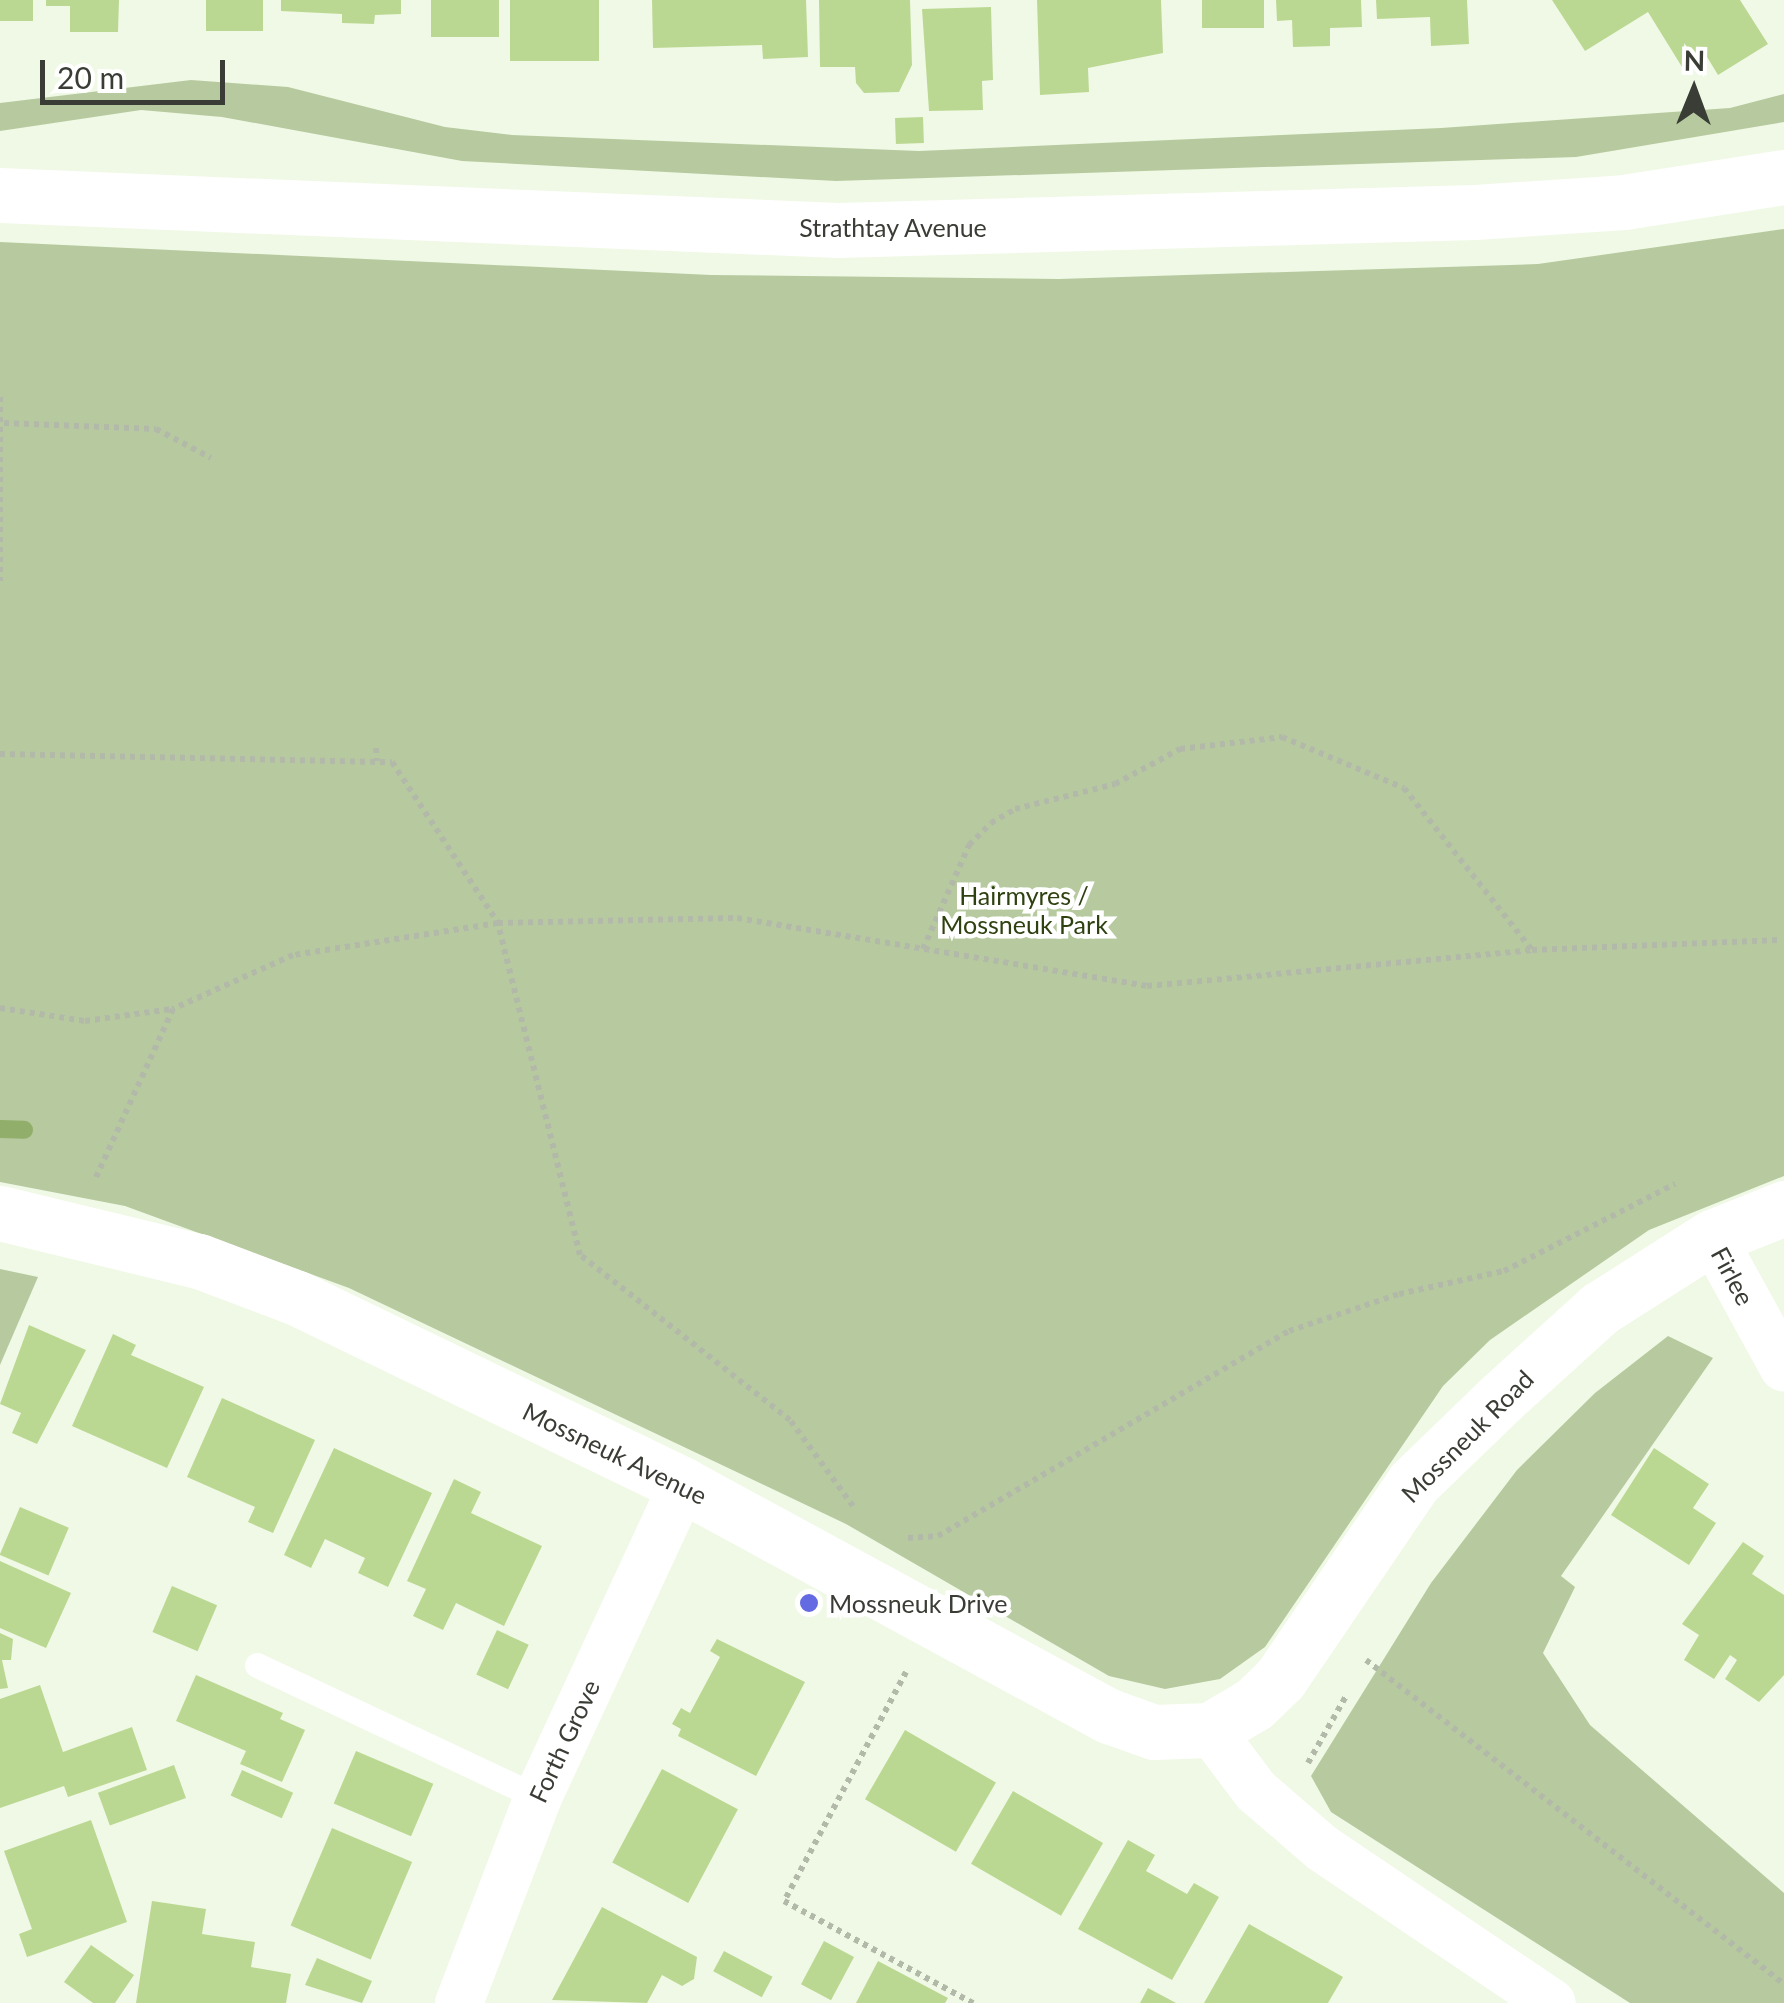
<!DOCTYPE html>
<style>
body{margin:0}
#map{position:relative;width:1784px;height:2003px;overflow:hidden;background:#f0f9e5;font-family:Lato,sans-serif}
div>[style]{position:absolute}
.green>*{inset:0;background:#b7ca9f}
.stream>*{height:18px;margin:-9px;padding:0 9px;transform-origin:9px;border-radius:9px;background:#92ae6b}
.building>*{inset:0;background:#bbd893;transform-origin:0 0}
.path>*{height:6px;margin-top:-3px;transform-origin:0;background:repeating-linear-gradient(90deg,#b2b9a9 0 5px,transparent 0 10px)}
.lane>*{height:25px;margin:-12.5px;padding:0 12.5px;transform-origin:12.5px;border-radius:12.5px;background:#fff}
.street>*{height:48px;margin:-24px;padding:0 24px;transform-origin:24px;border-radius:24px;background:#fff}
.secondary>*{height:55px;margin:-27.5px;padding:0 27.5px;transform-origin:27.5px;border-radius:27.5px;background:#fff}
.dots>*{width:28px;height:28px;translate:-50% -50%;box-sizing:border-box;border:5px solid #fff;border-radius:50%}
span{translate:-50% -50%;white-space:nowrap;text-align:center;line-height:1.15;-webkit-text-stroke:9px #fff;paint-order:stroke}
.street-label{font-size:25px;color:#393d35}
.park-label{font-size:25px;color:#2f4110}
.poi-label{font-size:25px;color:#393d35}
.left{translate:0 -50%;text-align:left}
.north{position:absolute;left:1644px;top:40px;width:100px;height:100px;-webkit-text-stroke:8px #fff;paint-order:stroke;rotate:1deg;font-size:28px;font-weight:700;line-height:40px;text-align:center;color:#393d35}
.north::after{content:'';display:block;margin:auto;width:35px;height:45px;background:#393d35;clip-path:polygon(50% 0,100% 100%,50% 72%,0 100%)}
.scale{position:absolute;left:40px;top:60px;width:185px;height:45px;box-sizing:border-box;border:5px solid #393d35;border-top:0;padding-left:12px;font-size:30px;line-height:35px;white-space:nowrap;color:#393d35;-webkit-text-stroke:8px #fff;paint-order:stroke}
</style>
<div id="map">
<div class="green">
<div style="clip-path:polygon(191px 80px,288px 87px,445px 127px,512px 135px,919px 151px,1441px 128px,1730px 108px,1784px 94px,1784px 122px,1576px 157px,836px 181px,462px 161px,222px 117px,141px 110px,0 131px,0 103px)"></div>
<div style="clip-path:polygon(1784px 229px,1784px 1176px,1649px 1230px,1490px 1340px,1443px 1386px,1265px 1647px,1220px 1679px,1165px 1689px,1109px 1676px,846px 1524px,349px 1288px,125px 1206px,0 1182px,0 242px,711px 275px,1059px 279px,1538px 264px)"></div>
<div style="clip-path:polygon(0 1269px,38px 1277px,0 1365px)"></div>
<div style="clip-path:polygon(1668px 1336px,1713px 1358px,1561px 1576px,1575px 1587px,1543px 1653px,1590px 1725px,1784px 1893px,1784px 2003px,1630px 2003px,1331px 1812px,1311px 1776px,1431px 1583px,1517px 1470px,1595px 1393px)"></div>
</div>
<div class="stream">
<div style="left:0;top:1129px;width:24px;rotate:2deg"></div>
</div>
<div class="building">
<div style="left:0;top:0;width:33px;height:21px"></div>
<div style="clip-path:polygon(46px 0,119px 0,118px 32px,70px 32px,70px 6px,46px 6px)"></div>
<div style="left:206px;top:0;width:57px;height:31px"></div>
<div style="clip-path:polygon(281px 0,401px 0,401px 14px,375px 15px,374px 24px,342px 23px,342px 14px,281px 11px)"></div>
<div style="left:431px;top:0;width:68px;height:37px"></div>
<div style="left:510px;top:0;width:89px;height:61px"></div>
<div style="clip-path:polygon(652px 0,806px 0,808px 57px,763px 59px,762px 45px,653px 48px)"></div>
<div style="clip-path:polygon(819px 0,910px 0,912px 65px,899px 92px,864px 93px,856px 83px,855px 67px,820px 67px)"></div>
<div style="clip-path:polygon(1037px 0,1161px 0,1163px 53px,1088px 68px,1089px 92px,1040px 95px)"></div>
<div style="left:1202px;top:0;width:62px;height:28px"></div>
<div style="clip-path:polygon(1276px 0,1361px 0,1362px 27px,1330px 28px,1330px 46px,1293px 47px,1292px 20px,1277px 21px)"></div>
<div style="clip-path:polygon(1376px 0,1467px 0,1469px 44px,1431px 46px,1430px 17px,1377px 19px)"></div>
<div style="clip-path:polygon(1552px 0,1740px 0,1768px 44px,1718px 75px,1704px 52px,1682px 67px,1648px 12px,1585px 51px)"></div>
<div style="clip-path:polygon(991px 7px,993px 80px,982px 81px,983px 110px,929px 111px,922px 9px)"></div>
<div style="left:923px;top:117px;width:26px;height:28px;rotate:88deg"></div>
<div style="clip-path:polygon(29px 1325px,86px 1350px,37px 1444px,12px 1433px,21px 1413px,0 1404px)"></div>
<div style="clip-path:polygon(113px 1334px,136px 1345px,131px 1355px,204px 1387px,167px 1468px,72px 1426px)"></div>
<div style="clip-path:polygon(222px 1398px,315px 1440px,273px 1533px,248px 1522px,255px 1507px,187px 1477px)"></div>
<div style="clip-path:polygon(334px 1448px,432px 1493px,388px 1587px,358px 1573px,365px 1558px,325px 1539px,311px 1568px,284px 1555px)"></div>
<div style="clip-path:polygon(1654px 1448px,1709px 1484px,1693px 1508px,1716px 1523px,1689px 1565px,1611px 1515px)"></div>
<div style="clip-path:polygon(454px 1479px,481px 1492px,471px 1513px,542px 1546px,504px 1626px,456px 1603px,443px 1630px,413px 1616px,426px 1589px,407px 1581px)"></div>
<div style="left:20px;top:1507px;width:53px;height:52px;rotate:23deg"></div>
<div style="clip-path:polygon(1743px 1542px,1764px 1556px,1752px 1574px,1784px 1595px,1784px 1675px,1759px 1702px,1725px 1679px,1737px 1660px,1730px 1655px,1714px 1679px,1684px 1660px,1699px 1635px,1682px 1624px)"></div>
<div style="clip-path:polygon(0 1561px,71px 1593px,46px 1648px,0 1628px)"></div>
<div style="left:172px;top:1586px;width:49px;height:50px;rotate:23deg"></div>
<div style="left:497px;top:1630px;width:35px;height:49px;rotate:25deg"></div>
<div style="clip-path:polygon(0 1633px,13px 1639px,11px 1660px,2px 1660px,8px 1688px,0 1689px)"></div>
<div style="clip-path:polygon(717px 1639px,805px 1682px,756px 1776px,678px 1736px,681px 1729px,672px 1724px,681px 1708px,690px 1713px,720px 1657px,710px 1651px)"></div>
<div style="clip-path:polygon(196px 1675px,283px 1713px,280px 1719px,305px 1730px,282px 1782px,240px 1764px,246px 1751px,176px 1721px)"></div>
<div style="clip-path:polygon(40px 1685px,63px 1752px,132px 1727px,147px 1770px,68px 1797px,64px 1786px,0 1808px,0 1699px)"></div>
<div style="left:905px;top:1730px;width:105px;height:80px;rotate:30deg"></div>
<div style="left:356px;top:1751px;width:84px;height:57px;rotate:23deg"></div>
<div style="left:174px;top:1765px;width:35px;height:81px;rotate:70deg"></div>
<div style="left:662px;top:1769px;width:86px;height:106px;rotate:28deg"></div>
<div style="left:242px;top:1770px;width:56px;height:28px;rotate:24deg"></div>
<div style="left:1013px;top:1791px;width:104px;height:84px;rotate:30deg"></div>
<div style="clip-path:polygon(91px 1820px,127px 1922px,27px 1957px,19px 1934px,32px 1929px,4px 1851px)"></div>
<div style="left:332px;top:1828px;width:87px;height:106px;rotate:23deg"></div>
<div style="clip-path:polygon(1128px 1840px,1155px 1855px,1146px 1871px,1187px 1894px,1194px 1883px,1219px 1897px,1172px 1980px,1078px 1929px)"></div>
<div style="clip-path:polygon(152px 1901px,206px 1909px,202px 1934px,255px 1942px,251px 1967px,291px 1974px,286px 2003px,136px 2003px)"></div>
<div style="clip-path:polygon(602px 1907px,697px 1957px,694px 1979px,682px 1986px,662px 1975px,647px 2003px,552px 2000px)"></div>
<div style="clip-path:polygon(1249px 1924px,1343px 1977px,1328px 2003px,1204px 2003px)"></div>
<div style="left:824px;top:1941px;width:34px;height:49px;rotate:28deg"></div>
<div style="clip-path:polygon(91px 1945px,134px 1975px,115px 2003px,93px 2003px,64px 1982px)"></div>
<div style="left:724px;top:1951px;width:55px;height:23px;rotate:28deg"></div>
<div style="clip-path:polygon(317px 1958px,372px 1981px,362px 2003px,305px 1985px)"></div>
<div style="clip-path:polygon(878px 1961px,948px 1998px,945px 2003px,856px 2003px)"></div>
<div style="clip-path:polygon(1148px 1988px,1176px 2003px,1140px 2003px)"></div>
</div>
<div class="path">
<div style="left:0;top:397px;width:184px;rotate:90deg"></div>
<div style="left:4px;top:423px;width:152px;rotate:2.3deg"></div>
<div style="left:156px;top:429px;width:62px;rotate:27.8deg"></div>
<div style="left:376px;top:748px;width:13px;rotate:86deg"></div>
<div style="left:0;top:754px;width:392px;rotate:1.2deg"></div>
<div style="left:392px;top:762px;width:193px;rotate:56.6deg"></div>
<div style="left:498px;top:923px;width:207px;rotate:171.1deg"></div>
<div style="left:293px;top:955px;width:132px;rotate:155.8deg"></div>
<div style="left:173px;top:1009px;width:185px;rotate:114.6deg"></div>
<div style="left:923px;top:949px;width:114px;rotate:-66.1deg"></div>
<div style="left:969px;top:845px;width:31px;rotate:-45deg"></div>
<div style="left:991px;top:823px;width:28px;rotate:-30deg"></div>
<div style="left:1015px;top:809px;width:103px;rotate:-14deg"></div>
<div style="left:1115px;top:784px;width:74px;rotate:-28.3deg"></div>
<div style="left:1180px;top:749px;width:103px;rotate:-6.7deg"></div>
<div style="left:1282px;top:737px;width:132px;rotate:22.7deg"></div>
<div style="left:1404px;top:788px;width:206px;rotate:51.7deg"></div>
<div style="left:0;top:1008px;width:86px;rotate:8.7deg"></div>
<div style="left:85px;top:1021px;width:88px;rotate:-7.9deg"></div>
<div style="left:853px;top:1506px;width:107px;rotate:-126.2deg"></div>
<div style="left:790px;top:1420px;width:267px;rotate:-141.8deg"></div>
<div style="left:580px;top:1255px;width:342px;rotate:-103.9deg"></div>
<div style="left:498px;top:923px;width:239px;rotate:-1.2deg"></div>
<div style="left:737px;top:918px;width:416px;rotate:9.4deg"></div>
<div style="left:1147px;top:986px;width:387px;rotate:-5.3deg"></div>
<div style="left:1532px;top:950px;width:249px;rotate:-2.3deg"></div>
<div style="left:908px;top:1538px;width:30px;rotate:-4deg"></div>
<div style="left:938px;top:1536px;width:406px;rotate:-30.3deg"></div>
<div style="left:1289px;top:1331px;width:116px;rotate:-18.6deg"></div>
<div style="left:1399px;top:1294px;width:107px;rotate:-12.4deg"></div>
<div style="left:1504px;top:1271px;width:192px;rotate:-27deg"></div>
<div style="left:1366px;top:1660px;width:529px;rotate:37.78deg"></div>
<div style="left:906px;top:1672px;width:259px;rotate:118deg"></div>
<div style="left:784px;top:1901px;width:215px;rotate:28.4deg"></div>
<div style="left:1308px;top:1763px;width:77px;rotate:-60.4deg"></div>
</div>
<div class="lane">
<div style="left:257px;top:1665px;width:310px;rotate:25.2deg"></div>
</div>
<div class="street">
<div style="left:1712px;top:1237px;width:149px;rotate:61.2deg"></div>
<div style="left:1210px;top:1730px;width:76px;rotate:53deg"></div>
<div style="left:1256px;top:1791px;width:87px;rotate:40.8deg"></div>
<div style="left:1322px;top:1848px;width:277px;rotate:34deg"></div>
<div style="left:459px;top:2003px;width:221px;rotate:-69deg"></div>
<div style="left:538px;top:1797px;width:344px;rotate:-65.1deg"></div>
</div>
<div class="secondary">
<div style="left:0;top:195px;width:839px;rotate:2.39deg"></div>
<div style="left:838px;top:230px;width:637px;rotate:-1.62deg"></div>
<div style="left:1475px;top:212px;width:149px;rotate:-3.8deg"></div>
<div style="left:1624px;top:202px;width:162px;rotate:-8.9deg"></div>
<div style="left:0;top:1213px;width:205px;rotate:13.6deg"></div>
<div style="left:199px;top:1261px;width:105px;rotate:20.7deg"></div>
<div style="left:297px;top:1298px;width:429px;rotate:25.8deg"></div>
<div style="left:683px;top:1485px;width:485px;rotate:28.5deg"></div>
<div style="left:1109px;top:1716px;width:48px;rotate:19.6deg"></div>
<div style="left:1154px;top:1732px;width:56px;rotate:-2deg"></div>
<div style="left:1210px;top:1730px;width:51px;rotate:-30.6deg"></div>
<div style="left:1254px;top:1704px;width:36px;rotate:-44deg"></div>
<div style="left:1280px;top:1679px;width:237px;rotate:-55.8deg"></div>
<div style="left:1413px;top:1483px;width:124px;rotate:-44deg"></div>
<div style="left:1502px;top:1397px;width:131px;rotate:-42.2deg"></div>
<div style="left:1599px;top:1309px;width:134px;rotate:-32.5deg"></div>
<div style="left:1712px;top:1237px;width:78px;rotate:-21.9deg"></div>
</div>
<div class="dots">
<div style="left:809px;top:1603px;background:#636ae2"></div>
</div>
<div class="street-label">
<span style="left:893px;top:227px">Strathtay Avenue</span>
<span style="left:1733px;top:1276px;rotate:62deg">Firlee</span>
<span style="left:1467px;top:1436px;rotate:-45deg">Mossneuk Road</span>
<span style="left:615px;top:1453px;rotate:26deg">Mossneuk Avenue</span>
<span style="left:564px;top:1741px;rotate:-65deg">Forth Grove</span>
</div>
<div class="park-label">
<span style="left:1024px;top:910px">Hairmyres /<br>Mossneuk Park</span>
</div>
<div class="poi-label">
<span class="left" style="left:829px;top:1603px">Mossneuk Drive</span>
</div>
<div class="north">N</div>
<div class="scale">20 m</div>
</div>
